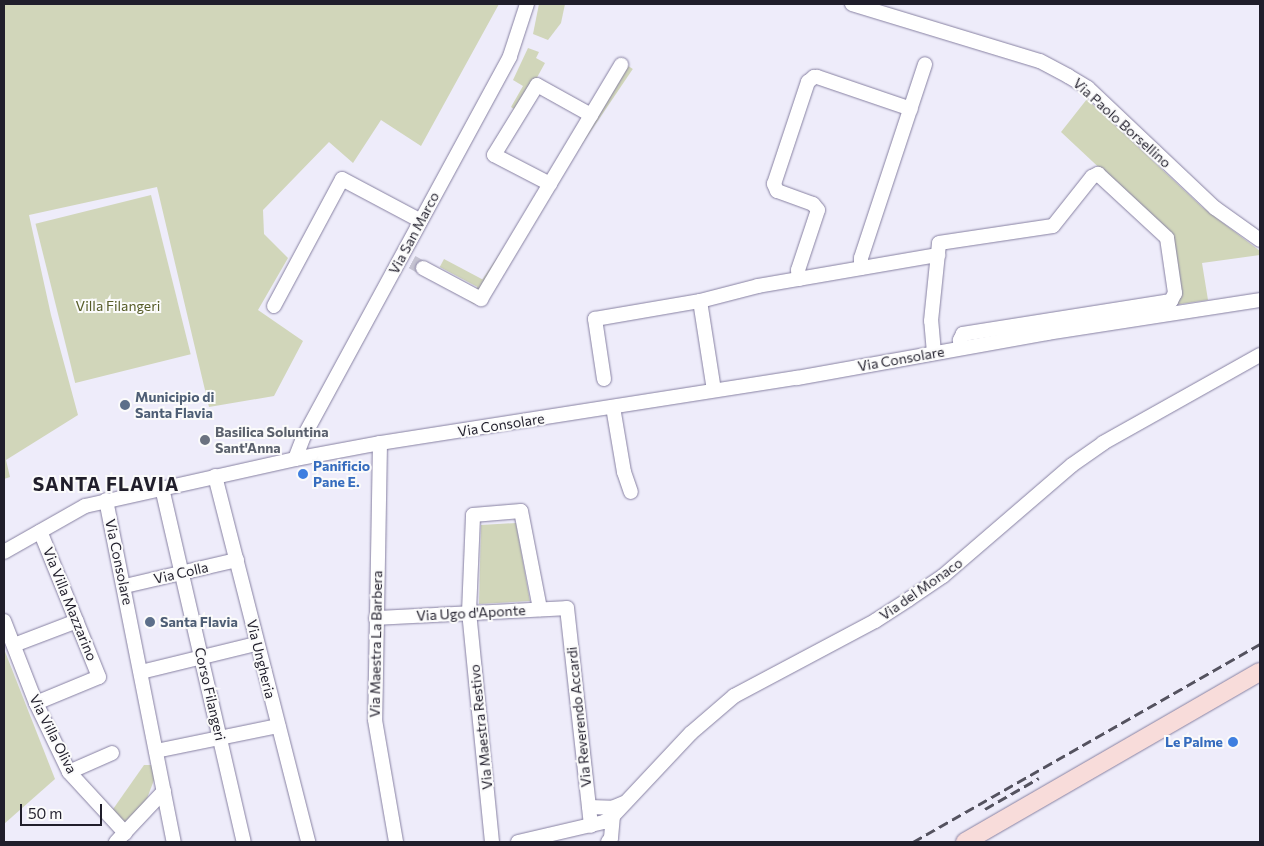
<!DOCTYPE html>
<style>
body{margin:0}
#map{position:relative;width:1264px;height:846px;overflow:hidden;background:#eeecfa;font-family:Commissioner,sans-serif}
div>[style]{position:absolute}
.green>*{inset:0;background:#d1d6ba;transform-origin:0 0}
.minor-tunnel>*{height:14px;margin-top:-7px;transform-origin:0;background:repeating-linear-gradient(90deg,#c5c3d1 0 14px,transparent 0 21px)}
.roads{filter:drop-shadow(0 0 1px #8781a2) drop-shadow(0 0 1px #8781a2)}
.minor>*{height:14px;margin:-7px;padding:0 7px;transform-origin:7px;border-radius:7px;background:#fff}
.major>*{height:18px;margin:-9px;padding:0 9px;transform-origin:9px;border-radius:9px;background:#f8dcda}
.rail>*{height:3px;margin-top:-1.5px;transform-origin:0;background:repeating-linear-gradient(90deg,#54525f 0 10px,transparent 0 15px)}
.dots>*{width:14px;height:14px;translate:-50% -50%;box-sizing:border-box;border:2px solid #fbfbfb;border-radius:50%}
span{translate:-50% -50%;white-space:nowrap;text-align:center;line-height:1.15;-webkit-text-stroke:4px #fbfbfb;paint-order:stroke}
.street-label{font-size:14px;color:#201e2b}
.park-label{font-size:14px;color:#555b26}
.service-label{font-size:14px;color:#4e5e75;font-weight:700}
.left{translate:0 -50%;text-align:left}
.worship-label{font-size:14px;color:#5b616d;font-weight:700}
.shop-label{font-size:14px;color:#366cbe;font-weight:700}
.right{translate:-100% -50%;text-align:right}
.district-label{font-size:19px;color:#201e2b;font-weight:700;letter-spacing:1px}
.frame{position:absolute;inset:0;border:5px solid #201e2b;pointer-events:none}
.scale{position:absolute;left:20px;top:804px;width:82px;height:22px;box-sizing:border-box;border:2px solid #201e2b;border-top:0;padding-left:6px;font-size:15px;line-height:18px;white-space:nowrap;color:#201e2b;-webkit-text-stroke:4px #fbfbfb;paint-order:stroke}
</style>
<div id="map">
<div class="green">
<div style="clip-path:polygon(4px 4px,499px 4px,421px 146px,381px 120px,353px 163px,329px 142px,263px 210px,264px 234px,288px 258px,258px 310px,303px 341px,274px 396px,209px 407px,157px 187px,29px 215px,51px 315px,78px 415px,6px 460px,10px 477px,4px 479px)"></div>
<div style="clip-path:polygon(539px 4px,565px 4px,561px 23px,548px 40px,533px 34px)"></div>
<div style="clip-path:polygon(528px 48px,539px 52px,536px 58px,545px 63px,518px 112px,511px 107px,523px 86px,513px 80px)"></div>
<div style="left:627px;top:65px;width:7px;height:284px;rotate:34deg"></div>
<div style="clip-path:polygon(1087px 99px,1202px 207px,1260px 251px,1260px 255px,1202px 263px,1208px 300px,1174px 305px,1170px 234px,1061px 132px)"></div>
<div style="left:151px;top:195px;width:164px;height:119px;rotate:76deg"></div>
<div style="left:444px;top:259px;width:47px;height:9px;rotate:28deg"></div>
<div style="clip-path:polygon(516px 523px,530px 601px,479px 604px,481px 525px)"></div>
<div style="clip-path:polygon(4px 649px,55px 779px,4px 824px)"></div>
<div style="clip-path:polygon(144px 765px,153px 765px,154px 780px,143px 809px,124px 824px,111px 812px)"></div>
</div>
<div class="minor-tunnel">
<div style="left:412px;top:262px;width:13px;rotate:29deg"></div>
</div>
<div class="roads">
<div class="minor">
<div style="left:852px;top:4px;width:196px;rotate:16.9deg"></div>
<div style="left:1040px;top:61px;width:32px;rotate:28deg"></div>
<div style="left:1068px;top:76px;width:23px;rotate:31deg"></div>
<div style="left:1088px;top:88px;width:175px;rotate:43.4deg"></div>
<div style="left:1215px;top:208px;width:55px;rotate:35.4deg"></div>
<div style="left:550px;top:184px;width:63px;rotate:-152.6deg"></div>
<div style="left:494px;top:155px;width:82px;rotate:-58.4deg"></div>
<div style="left:537px;top:85px;width:62px;rotate:29.1deg"></div>
<div style="left:423px;top:268px;width:66px;rotate:28.1deg"></div>
<div style="left:481px;top:299px;width:273px;rotate:-59.1deg"></div>
<div style="left:861px;top:268px;width:10px;rotate:-90deg"></div>
<div style="left:861px;top:258px;width:204px;rotate:-71.7deg"></div>
<div style="left:799px;top:279px;width:9px;rotate:-96deg"></div>
<div style="left:798px;top:270px;width:63px;rotate:-71.6deg"></div>
<div style="left:818px;top:210px;width:8px;rotate:-130deg"></div>
<div style="left:813px;top:204px;width:38px;rotate:-160deg"></div>
<div style="left:777px;top:191px;width:8px;rotate:-113deg"></div>
<div style="left:774px;top:184px;width:108px;rotate:-71.6deg"></div>
<div style="left:808px;top:82px;width:8px;rotate:-40deg"></div>
<div style="left:814px;top:77px;width:3px"></div>
<div style="left:817px;top:77px;width:99px;rotate:18.8deg"></div>
<div style="left:700px;top:301px;width:90px;rotate:81.1deg"></div>
<div style="left:274px;top:306px;width:144px;rotate:-61.8deg"></div>
<div style="left:342px;top:179px;width:89px;rotate:28deg"></div>
<div style="left:934px;top:353px;width:32px;rotate:-95deg"></div>
<div style="left:931px;top:321px;width:78px;rotate:-84.1deg"></div>
<div style="left:939px;top:243px;width:115px;rotate:-8.5deg"></div>
<div style="left:1053px;top:226px;width:63px;rotate:-51.5deg"></div>
<div style="left:1092px;top:177px;width:7px;rotate:-27deg"></div>
<div style="left:1098px;top:174px;width:94px;rotate:42.8deg"></div>
<div style="left:1167px;top:238px;width:56px;rotate:81.7deg"></div>
<div style="left:1175px;top:293px;width:9px;rotate:117deg"></div>
<div style="left:1171px;top:301px;width:211px;rotate:171deg"></div>
<div style="left:963px;top:334px;width:7px;rotate:117deg"></div>
<div style="left:960px;top:340px;width:8px;rotate:83deg"></div>
<div style="left:604px;top:379px;width:61px;rotate:-98.5deg"></div>
<div style="left:595px;top:319px;width:107px;rotate:-9.7deg"></div>
<div style="left:700px;top:301px;width:60px;rotate:-14.5deg"></div>
<div style="left:758px;top:286px;width:183px;rotate:-9.8deg"></div>
<div style="left:613px;top:407px;width:66px;rotate:80.4deg"></div>
<div style="left:624px;top:472px;width:21px;rotate:71deg"></div>
<div style="left:380px;top:443px;width:277px;rotate:91deg"></div>
<div style="left:375px;top:720px;width:124px;rotate:80.2deg"></div>
<div style="left:295px;top:459px;width:25px;rotate:-69deg"></div>
<div style="left:304px;top:436px;width:432px;rotate:-61.5deg"></div>
<div style="left:510px;top:56px;width:55px;rotate:-71.9deg"></div>
<div style="left:215px;top:476px;width:378px;rotate:75.7deg"></div>
<div style="left:162px;top:488px;width:363px;rotate:77deg"></div>
<div style="left:106px;top:500px;width:349px;rotate:78.8deg"></div>
<div style="left:4px;top:552px;width:93px;rotate:-29.6deg"></div>
<div style="left:85px;top:506px;width:215px;rotate:-12.6deg"></div>
<div style="left:295px;top:459px;width:86px;rotate:-10.7deg"></div>
<div style="left:380px;top:443px;width:422px;rotate:-8.9deg"></div>
<div style="left:797px;top:378px;width:254px;rotate:-10.2deg"></div>
<div style="left:1047px;top:333px;width:216px;rotate:-8.8deg"></div>
<div style="left:125px;top:586px;width:115px;rotate:-13.1deg"></div>
<div style="left:376px;top:618px;width:191px;rotate:-3deg"></div>
<div style="left:567px;top:608px;width:219px;rotate:83.7deg"></div>
<div style="left:4px;top:621px;width:88px;rotate:68.7deg"></div>
<div style="left:36px;top:703px;width:76px;rotate:64.4deg"></div>
<div style="left:69px;top:772px;width:83px;rotate:47.4deg"></div>
<div style="left:14px;top:645px;width:67px;rotate:-20.9deg"></div>
<div style="left:141px;top:672px;width:118px;rotate:-13.7deg"></div>
<div style="left:36px;top:703px;width:68px;rotate:-22.4deg"></div>
<div style="left:99px;top:677px;width:157px;rotate:-112deg"></div>
<div style="left:156px;top:751px;width:125px;rotate:-11.6deg"></div>
<div style="left:69px;top:772px;width:47px;rotate:-23.8deg"></div>
<div style="left:589px;top:807px;width:23px;rotate:2deg"></div>
<div style="left:612px;top:808px;width:13px;rotate:-23deg"></div>
<div style="left:116px;top:842px;width:70px;rotate:-46.7deg"></div>
<div style="left:492px;top:842px;width:231px;rotate:-95.7deg"></div>
<div style="left:469px;top:612px;width:97px;rotate:-87.6deg"></div>
<div style="left:473px;top:515px;width:48px;rotate:-4.8deg"></div>
<div style="left:521px;top:511px;width:100px;rotate:79deg"></div>
<div style="left:518px;top:842px;width:88px;rotate:-13.1deg"></div>
<div style="left:604px;top:822px;width:11px;rotate:-34deg"></div>
<div style="left:613px;top:816px;width:114px;rotate:-46.8deg"></div>
<div style="left:691px;top:733px;width:57px;rotate:-40.7deg"></div>
<div style="left:734px;top:696px;width:160px;rotate:-28deg"></div>
<div style="left:875px;top:621px;width:40px;rotate:-32.9deg"></div>
<div style="left:909px;top:599px;width:41px;rotate:-34.1deg"></div>
<div style="left:943px;top:576px;width:170px;rotate:-40.7deg"></div>
<div style="left:1072px;top:465px;width:38px;rotate:-35deg"></div>
<div style="left:1103px;top:443px;width:180px;rotate:-29.3deg"></div>
<div style="left:608px;top:842px;width:5px;rotate:-53deg"></div>
<div style="left:611px;top:838px;width:22px;rotate:-85deg"></div>
</div>
<div class="major">
<div style="left:965px;top:842px;width:340px;rotate:-30deg"></div>
</div>
</div>
<div class="rail">
<div style="left:985px;top:809px;width:62px;rotate:-29.9deg"></div>
<div style="left:913px;top:842px;width:400px;rotate:-29.7deg"></div>
</div>
<div class="dots">
<div style="left:125px;top:405px;background:#5c6f8a"></div>
<div style="left:205px;top:440px;background:#6b7280"></div>
<div style="left:303px;top:474px;background:#3f7fe0"></div>
<div style="left:150px;top:622px;background:#5c6f8a"></div>
<div style="left:1233px;top:742px;background:#3f7fe0"></div>
</div>
<div class="street-label">
<span style="left:1122px;top:123px;rotate:42deg">Via Paolo Borsellino</span>
<span style="left:414px;top:233px;rotate:-62deg">Via San Marco</span>
<span style="left:901px;top:359px;rotate:-10deg">Via Consolare</span>
<span style="left:501px;top:425px;rotate:-9deg">Via Consolare</span>
<span style="left:119px;top:562px;rotate:78deg">Via Consolare</span>
<span style="left:181px;top:573px;rotate:-13deg">Via Colla</span>
<span style="left:921px;top:589px;rotate:-35deg">Via del Monaco</span>
<span style="left:70px;top:604px;rotate:68deg">Via Villa Mazzarino</span>
<span style="left:471px;top:613px;rotate:-3deg">Via Ugo d'Aponte</span>
<span style="left:376px;top:644px;rotate:-89deg">Via Maestra La Barbera</span>
<span style="left:261px;top:659px;rotate:76deg">Via Ungheria</span>
<span style="left:210px;top:694px;rotate:77deg">Corso Filangeri</span>
<span style="left:579px;top:717px;rotate:-96deg">Via Reverendo Accardi</span>
<span style="left:481px;top:727px;rotate:-96deg">Via Maestra Restivo</span>
<span style="left:53px;top:734px;rotate:63deg">Via Villa Oliva</span>
</div>
<div class="park-label">
<span style="left:118px;top:306px">Villa Filangeri</span>
</div>
<div class="service-label">
<span class="left" style="left:135px;top:405px">Municipio di<br>Santa Flavia</span>
<span class="left" style="left:160px;top:622px">Santa Flavia</span>
</div>
<div class="worship-label">
<span class="left" style="left:215px;top:440px">Basilica Soluntina<br>Sant'Anna</span>
</div>
<div class="shop-label">
<span class="left" style="left:313px;top:474px">Panificio<br>Pane E.</span>
<span class="right" style="left:1223px;top:742px">Le Palme</span>
</div>
<div class="district-label">
<span style="left:106px;top:484px">SANTA FLAVIA</span>
</div>
<div class="frame"></div>
<div class="scale">50 m</div>
</div>
